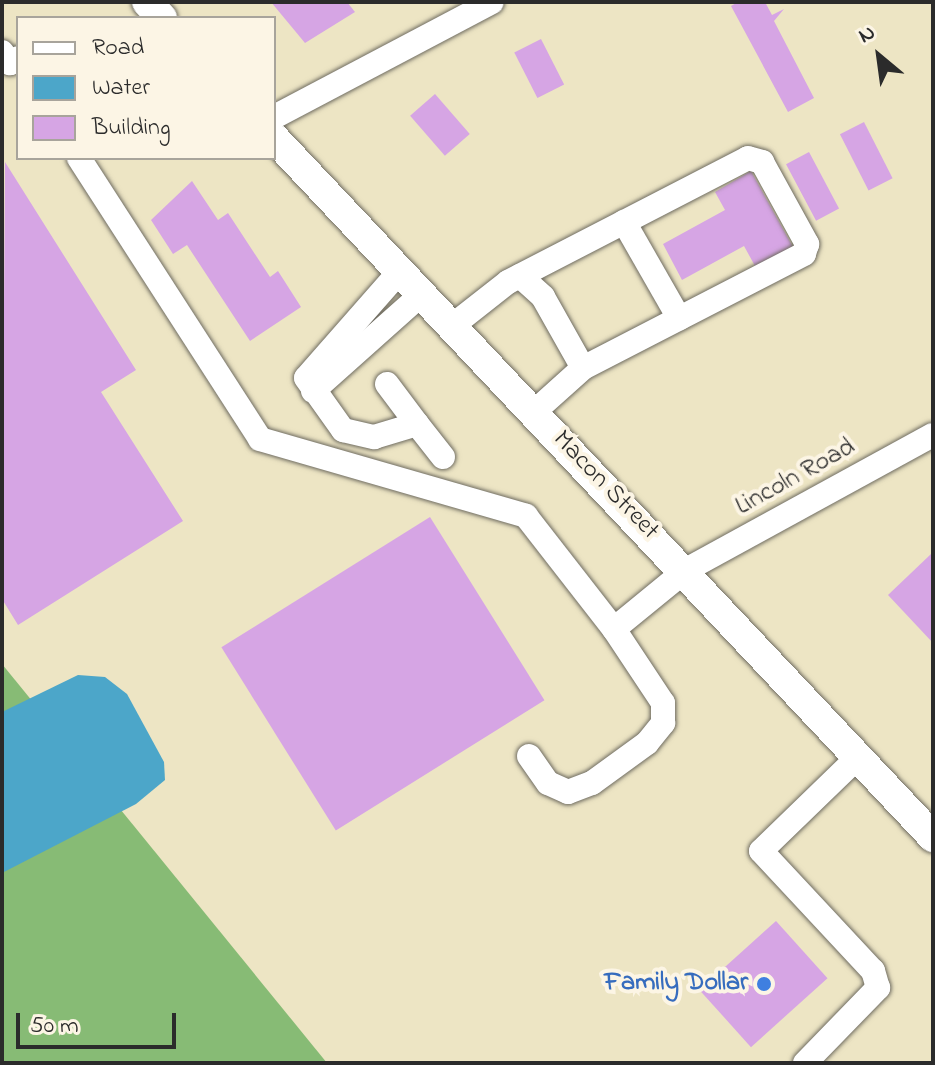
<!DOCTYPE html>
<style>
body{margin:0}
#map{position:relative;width:935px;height:1065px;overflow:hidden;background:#ede5c4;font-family:"Indie Flower",sans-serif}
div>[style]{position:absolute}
.forest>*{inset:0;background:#87bb75}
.water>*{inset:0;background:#4ca6c9}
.building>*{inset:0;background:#d6a5e4;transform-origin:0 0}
.roads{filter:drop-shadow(0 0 2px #6f6c61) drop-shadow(0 0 2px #6f6c61)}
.minor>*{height:24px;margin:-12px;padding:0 12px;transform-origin:12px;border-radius:12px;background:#fff}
.major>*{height:30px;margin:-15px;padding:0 15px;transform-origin:15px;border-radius:15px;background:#fff}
.dots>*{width:22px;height:22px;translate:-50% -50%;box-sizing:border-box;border:4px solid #fcf5e5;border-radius:50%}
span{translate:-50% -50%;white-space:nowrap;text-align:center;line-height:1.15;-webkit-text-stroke:8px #fcf5e5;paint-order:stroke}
.street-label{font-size:26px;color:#2b2b2b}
.shop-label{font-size:26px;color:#366cbe;font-weight:700}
.right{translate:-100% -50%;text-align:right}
.frame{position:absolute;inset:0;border:4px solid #2b2b2b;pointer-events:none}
.legend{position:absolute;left:16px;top:16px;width:260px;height:144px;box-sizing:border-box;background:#fcf5e5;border:2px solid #a8a49b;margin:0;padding:10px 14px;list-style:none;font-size:24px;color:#2b2b2b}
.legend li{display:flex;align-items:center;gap:16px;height:40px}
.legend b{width:40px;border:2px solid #a8a49b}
.north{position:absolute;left:839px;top:16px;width:80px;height:80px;-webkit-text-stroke:6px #fcf5e5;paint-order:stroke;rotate:331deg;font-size:22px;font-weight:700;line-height:32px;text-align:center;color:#2b2b2b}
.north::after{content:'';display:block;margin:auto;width:28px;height:36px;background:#2b2b2b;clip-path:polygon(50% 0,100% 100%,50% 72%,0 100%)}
.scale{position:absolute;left:16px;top:1013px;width:160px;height:36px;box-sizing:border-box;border:4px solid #2b2b2b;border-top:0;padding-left:10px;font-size:24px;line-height:28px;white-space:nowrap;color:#2b2b2b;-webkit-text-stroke:6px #fcf5e5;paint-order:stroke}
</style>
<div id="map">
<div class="forest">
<div style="clip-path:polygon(2px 664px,327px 1063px,2px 1063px)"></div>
</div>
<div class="water">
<div style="clip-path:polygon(78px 675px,105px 677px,127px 694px,164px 762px,165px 780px,136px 804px,2px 873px,2px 712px)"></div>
</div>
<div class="building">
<div style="clip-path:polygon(271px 2px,347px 2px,355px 12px,305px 43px)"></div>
<div style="clip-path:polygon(738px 2px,765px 2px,772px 15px,784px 9px,774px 21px,814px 98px,788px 112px,731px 6px)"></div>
<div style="left:541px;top:39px;width:51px;height:30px;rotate:63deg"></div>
<div style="left:435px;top:94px;width:53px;height:33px;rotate:49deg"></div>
<div style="left:864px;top:122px;width:63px;height:27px;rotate:63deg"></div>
<div style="left:809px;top:152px;width:64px;height:26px;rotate:62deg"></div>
<div style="clip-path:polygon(5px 162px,136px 370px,101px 392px,183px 521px,18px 625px,2px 599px)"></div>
<div style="clip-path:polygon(751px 171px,793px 247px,755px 266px,744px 246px,682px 280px,663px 244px,725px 210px,715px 192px)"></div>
<div style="clip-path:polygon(192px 181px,218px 220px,228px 213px,270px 277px,278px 271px,301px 307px,250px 341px,187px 245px,173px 254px,151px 220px)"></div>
<div style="left:430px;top:517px;width:216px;height:246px;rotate:58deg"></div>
<div style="clip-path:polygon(931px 554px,933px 556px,933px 643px,888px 595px)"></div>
<div style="left:776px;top:921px;width:77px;height:103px;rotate:48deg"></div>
</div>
<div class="roads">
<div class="minor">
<div style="left:2px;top:52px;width:14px;rotate:54deg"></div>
<div style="left:10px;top:63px;width:9px;rotate:-32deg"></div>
<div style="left:274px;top:117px;width:246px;rotate:-27.8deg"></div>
<div style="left:79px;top:158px;width:334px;rotate:57.2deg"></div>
<div style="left:260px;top:439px;width:277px;rotate:16.1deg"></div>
<div style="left:526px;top:516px;width:143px;rotate:52.1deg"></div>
<div style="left:624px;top:222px;width:111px;rotate:60.2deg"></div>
<div style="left:400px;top:271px;width:142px;rotate:131.3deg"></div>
<div style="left:306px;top:378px;width:64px;rotate:54.6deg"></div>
<div style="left:343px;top:430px;width:32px;rotate:13deg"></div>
<div style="left:374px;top:437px;width:45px;rotate:-16.8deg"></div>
<div style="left:417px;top:424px;width:42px;rotate:51.8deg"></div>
<div style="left:520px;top:276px;width:31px;rotate:42deg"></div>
<div style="left:543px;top:297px;width:81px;rotate:60.6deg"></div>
<div style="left:452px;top:326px;width:71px;rotate:-38.2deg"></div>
<div style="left:508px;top:282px;width:270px;rotate:-27.3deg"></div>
<div style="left:748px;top:158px;width:15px;rotate:16deg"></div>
<div style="left:762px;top:162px;width:94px;rotate:61.2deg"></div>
<div style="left:807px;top:244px;width:10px;rotate:107deg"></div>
<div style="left:804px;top:254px;width:249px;rotate:152.7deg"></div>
<div style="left:583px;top:368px;width:66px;rotate:138.1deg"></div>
<div style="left:387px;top:384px;width:50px;rotate:53.1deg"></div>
<div style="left:313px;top:391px;width:146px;rotate:-41.7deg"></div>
<div style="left:529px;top:756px;width:33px;rotate:55deg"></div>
<div style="left:548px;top:783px;width:22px;rotate:24deg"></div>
<div style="left:568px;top:792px;width:26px;rotate:-21deg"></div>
<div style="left:592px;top:783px;width:68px;rotate:-36deg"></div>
<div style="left:647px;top:743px;width:26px;rotate:-51deg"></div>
<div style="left:663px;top:723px;width:20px;rotate:-90deg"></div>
<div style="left:663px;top:703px;width:89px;rotate:-123.5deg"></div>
<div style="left:614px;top:629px;width:93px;rotate:-39.3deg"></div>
<div style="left:686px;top:570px;width:281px;rotate:-28.7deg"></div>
<div style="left:805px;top:1063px;width:105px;rotate:-45.8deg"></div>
<div style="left:878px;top:988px;width:18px;rotate:-106deg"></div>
<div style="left:873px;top:971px;width:164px;rotate:-133deg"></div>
<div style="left:761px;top:851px;width:136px;rotate:-44.1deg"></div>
</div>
<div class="major">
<div style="left:147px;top:2px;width:22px;rotate:47deg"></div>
<div style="left:274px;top:138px;width:961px;rotate:46.69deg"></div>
</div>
</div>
<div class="dots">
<div style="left:764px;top:984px;background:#3f7fe0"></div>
</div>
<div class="street-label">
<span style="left:796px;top:478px;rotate:-29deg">Lincoln Road</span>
<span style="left:605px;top:486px;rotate:46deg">Macon Street</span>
</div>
<div class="shop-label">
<span class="right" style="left:748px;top:984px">Family Dollar</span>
</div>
<div class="frame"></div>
<ul class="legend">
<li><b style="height:10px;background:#fff"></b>Road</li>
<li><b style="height:22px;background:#4ca6c9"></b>Water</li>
<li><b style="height:22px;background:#d6a5e4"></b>Building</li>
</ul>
<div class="north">N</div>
<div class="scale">50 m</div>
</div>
